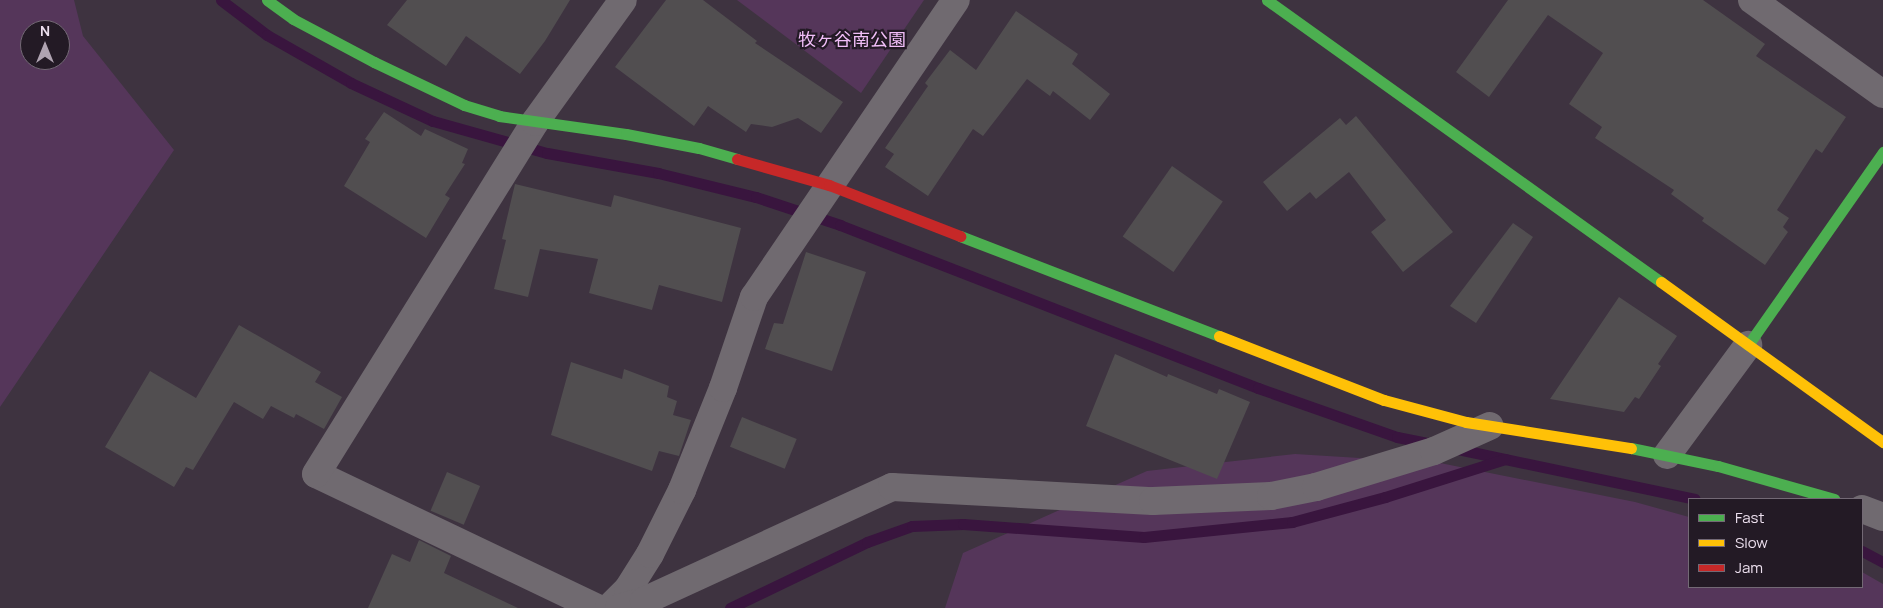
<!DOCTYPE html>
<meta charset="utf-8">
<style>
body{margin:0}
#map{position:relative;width:1883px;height:608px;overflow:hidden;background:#3e3340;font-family:Manrope,"Noto Sans JP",sans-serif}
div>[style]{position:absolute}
.green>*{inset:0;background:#55365a}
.stream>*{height:11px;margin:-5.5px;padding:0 5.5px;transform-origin:5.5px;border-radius:5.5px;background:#39153e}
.building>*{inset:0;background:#514e50;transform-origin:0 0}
.street>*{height:28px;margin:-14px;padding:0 14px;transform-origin:14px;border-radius:14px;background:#706a70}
.fast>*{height:11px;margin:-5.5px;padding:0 5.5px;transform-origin:5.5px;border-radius:5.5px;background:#4caf50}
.slow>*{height:11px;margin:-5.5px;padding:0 5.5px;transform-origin:5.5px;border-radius:5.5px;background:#ffc107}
.jam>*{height:11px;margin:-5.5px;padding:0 5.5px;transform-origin:5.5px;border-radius:5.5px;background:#c62828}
span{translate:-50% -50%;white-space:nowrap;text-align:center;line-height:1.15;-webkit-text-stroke:4.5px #231a25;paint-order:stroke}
.park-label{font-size:18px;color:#f1bef8}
.legend{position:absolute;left:1688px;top:498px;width:175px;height:90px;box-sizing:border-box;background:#231a25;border:1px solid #736975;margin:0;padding:6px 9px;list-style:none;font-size:15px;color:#ecdfee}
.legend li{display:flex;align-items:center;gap:10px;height:25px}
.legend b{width:25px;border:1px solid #736975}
.north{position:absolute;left:20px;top:20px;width:50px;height:50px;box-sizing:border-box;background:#231a25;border:1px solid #736975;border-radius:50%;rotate:0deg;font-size:14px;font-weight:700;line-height:20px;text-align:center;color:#ecdfee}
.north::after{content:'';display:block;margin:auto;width:18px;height:22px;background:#afa3b1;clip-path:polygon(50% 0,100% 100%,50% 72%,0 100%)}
</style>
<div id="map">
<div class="green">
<div style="clip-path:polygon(evenodd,0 0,74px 0,83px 36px,174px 150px,0 407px,0 0,30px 30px,60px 30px,60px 60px,30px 60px,30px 30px)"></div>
<div style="clip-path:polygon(737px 0,924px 0,861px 93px)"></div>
<div style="clip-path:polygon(1295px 454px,1440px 463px,1635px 502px,1689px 517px,1689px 587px,1862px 587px,1862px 572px,1883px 584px,1883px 608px,945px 608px,963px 553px,1147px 471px)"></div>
</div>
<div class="stream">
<div style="left:221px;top:0;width:58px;rotate:37.3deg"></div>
<div style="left:267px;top:35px;width:97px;rotate:29.7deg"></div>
<div style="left:351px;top:83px;width:90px;rotate:24.9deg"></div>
<div style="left:433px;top:121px;width:118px;rotate:15.7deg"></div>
<div style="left:547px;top:153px;width:113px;rotate:10.2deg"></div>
<div style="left:658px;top:173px;width:101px;rotate:13.8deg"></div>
<div style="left:756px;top:197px;width:89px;rotate:18.4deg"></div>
<div style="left:840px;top:225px;width:449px;rotate:21.3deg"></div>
<div style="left:1258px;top:388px;width:147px;rotate:19.4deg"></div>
<div style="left:1397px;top:437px;width:37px;rotate:11deg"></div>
<div style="left:1453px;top:448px;width:247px;rotate:11.9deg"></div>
<div style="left:1862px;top:551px;width:24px;rotate:28deg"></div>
<div style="left:730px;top:608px;width:152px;rotate:-25.7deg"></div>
<div style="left:867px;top:542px;width:48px;rotate:-19.6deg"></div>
<div style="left:912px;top:526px;width:51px;rotate:-2.2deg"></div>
<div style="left:963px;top:524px;width:181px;rotate:4.1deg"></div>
<div style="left:1144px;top:537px;width:149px;rotate:-5.8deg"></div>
<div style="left:1292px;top:522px;width:96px;rotate:-15deg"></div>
<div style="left:1385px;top:497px;width:126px;rotate:-17.6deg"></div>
</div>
<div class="building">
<div style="clip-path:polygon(407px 0,570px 0,545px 41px,520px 74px,466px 36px,446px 66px,387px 25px)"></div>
<div style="clip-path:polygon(666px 0,703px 0,757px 41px,755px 43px,843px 102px,821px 133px,798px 118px,772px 127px,751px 124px,746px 132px,708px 106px,694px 126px,615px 67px)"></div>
<div style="clip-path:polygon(1508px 0,1703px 0,1765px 44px,1756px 56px,1846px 117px,1822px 153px,1816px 149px,1777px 210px,1789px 218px,1783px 227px,1788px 232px,1765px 265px,1702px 221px,1704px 218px,1671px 194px,1674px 190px,1595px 138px,1602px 127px,1569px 104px,1603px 53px,1548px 15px,1489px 97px,1456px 72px)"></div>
<div style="clip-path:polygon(1016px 11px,1078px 54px,1072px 64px,1110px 94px,1090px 120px,1053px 91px,1050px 96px,1027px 79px,983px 136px,973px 129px,928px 196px,885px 167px,894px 154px,885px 148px,928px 86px,925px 83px,950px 50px,976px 70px)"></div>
<div style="clip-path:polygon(384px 112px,421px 136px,425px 129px,468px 149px,462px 163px,465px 164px,445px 195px,450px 198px,426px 238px,344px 186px,370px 142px,365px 139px)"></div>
<div style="clip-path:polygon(1356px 116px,1453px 232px,1403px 272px,1371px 232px,1386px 220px,1349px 172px,1316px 199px,1310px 192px,1287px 211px,1263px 182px,1340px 118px,1346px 125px)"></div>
<div style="left:1172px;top:166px;width:62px;height:86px;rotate:35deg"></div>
<div style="clip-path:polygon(515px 184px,611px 207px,614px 195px,741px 228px,722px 302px,659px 285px,652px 310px,589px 293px,598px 259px,540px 249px,528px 297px,494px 289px,506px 240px,502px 239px)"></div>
<div style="clip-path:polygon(1513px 223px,1533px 237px,1476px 323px,1450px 306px)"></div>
<div style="clip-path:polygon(806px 252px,866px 272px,832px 371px,765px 349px,774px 323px,783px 324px)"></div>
<div style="clip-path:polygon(1619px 297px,1677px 336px,1658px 364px,1661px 366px,1639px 399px,1635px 397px,1624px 412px,1550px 399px)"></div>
<div style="clip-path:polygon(239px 325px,321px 372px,315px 382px,342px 397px,324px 429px,296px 414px,294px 418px,271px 406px,263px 419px,234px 402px,193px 470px,186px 467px,174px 487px,105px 447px,150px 371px,196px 398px)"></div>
<div style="clip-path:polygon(1115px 354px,1167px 377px,1168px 374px,1217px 394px,1219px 389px,1250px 402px,1217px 479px,1086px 426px)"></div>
<div style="clip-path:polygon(571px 362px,622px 379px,624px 369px,669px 386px,667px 397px,677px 401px,673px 415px,691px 420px,679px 456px,659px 451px,652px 471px,551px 435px)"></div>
<div style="left:742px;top:417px;width:59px;height:32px;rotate:22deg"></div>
<div style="left:447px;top:472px;width:36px;height:42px;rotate:23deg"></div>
<div style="clip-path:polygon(419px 540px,451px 556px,444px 573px,518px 608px,368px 608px,392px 554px,410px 562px)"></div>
</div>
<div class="street">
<div style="left:1752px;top:0;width:161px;rotate:35.7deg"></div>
<div style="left:1667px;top:455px;width:137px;rotate:-53.6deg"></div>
<div style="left:1862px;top:509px;width:22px;rotate:21deg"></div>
<div style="left:597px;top:608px;width:311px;rotate:-154.5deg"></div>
<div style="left:316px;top:474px;width:415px;rotate:-58.1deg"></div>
<div style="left:535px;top:122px;width:150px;rotate:-54.2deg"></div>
<div style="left:609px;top:608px;width:27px;rotate:-45deg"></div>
<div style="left:628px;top:589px;width:41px;rotate:-57.8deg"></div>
<div style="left:650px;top:554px;width:72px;rotate:-63.4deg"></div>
<div style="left:682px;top:490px;width:110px;rotate:-68.1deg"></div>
<div style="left:723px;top:388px;width:96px;rotate:-71.2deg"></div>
<div style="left:754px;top:297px;width:359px;rotate:-55.8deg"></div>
<div style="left:619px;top:608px;width:26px;rotate:-16deg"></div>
<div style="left:644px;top:601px;width:273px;rotate:-24.7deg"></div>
<div style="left:892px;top:487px;width:261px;rotate:3.1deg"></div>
<div style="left:1153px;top:501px;width:118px;rotate:-2.4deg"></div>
<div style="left:1271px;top:496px;width:46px;rotate:-11.3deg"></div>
<div style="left:1316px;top:487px;width:123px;rotate:-17deg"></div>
<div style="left:1434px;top:451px;width:61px;rotate:-24.1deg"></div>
</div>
<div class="fast">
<div style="left:267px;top:0;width:32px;rotate:36deg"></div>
<div style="left:293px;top:19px;width:92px;rotate:28deg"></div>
<div style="left:374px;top:62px;width:100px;rotate:25.5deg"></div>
<div style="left:464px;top:105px;width:37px;rotate:17deg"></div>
<div style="left:499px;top:116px;width:128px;rotate:8.1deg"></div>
<div style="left:626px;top:134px;width:74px;rotate:10.9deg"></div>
<div style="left:699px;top:148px;width:40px;rotate:16deg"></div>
<div style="left:1267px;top:0;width:485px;rotate:35.6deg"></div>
<div style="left:960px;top:236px;width:278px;rotate:21.1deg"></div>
<div style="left:1748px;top:345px;width:236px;rotate:-55deg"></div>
<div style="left:1631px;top:448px;width:89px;rotate:11.7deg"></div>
<div style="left:1718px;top:466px;width:121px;rotate:15.9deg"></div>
</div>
<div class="slow">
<div style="left:1661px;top:282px;width:274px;rotate:35.8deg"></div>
<div style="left:1219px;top:336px;width:177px;rotate:21.2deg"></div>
<div style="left:1384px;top:400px;width:85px;rotate:15deg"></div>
<div style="left:1466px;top:422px;width:167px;rotate:9deg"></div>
</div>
<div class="jam">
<div style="left:737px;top:159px;width:96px;rotate:15.8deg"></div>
<div style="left:829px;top:185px;width:141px;rotate:21.3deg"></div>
</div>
<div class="park-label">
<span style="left:852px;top:39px">牧ヶ谷南公園</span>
</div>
<ul class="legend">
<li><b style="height:6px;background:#4caf50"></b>Fast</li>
<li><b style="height:6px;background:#ffc107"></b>Slow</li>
<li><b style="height:6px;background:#c62828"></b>Jam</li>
</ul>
<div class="north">N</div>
</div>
